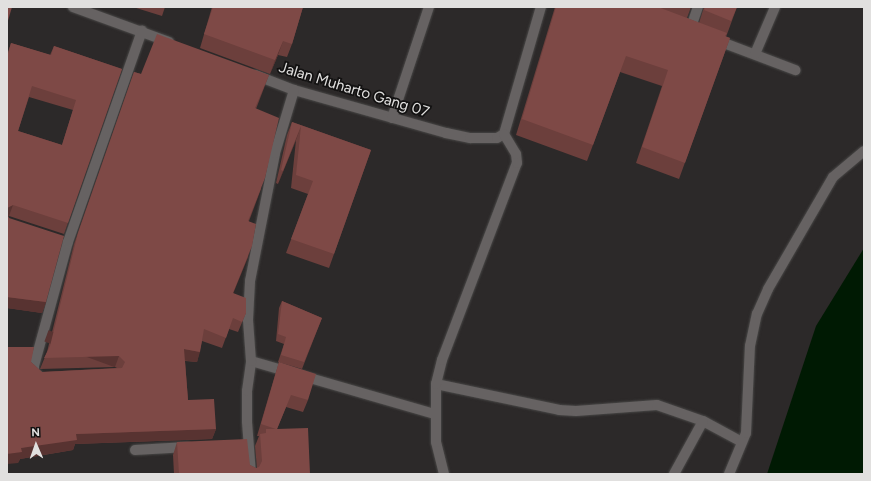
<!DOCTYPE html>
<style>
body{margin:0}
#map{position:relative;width:871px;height:481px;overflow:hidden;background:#2c2929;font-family:Figtree,sans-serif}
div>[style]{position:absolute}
.water>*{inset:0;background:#001a03}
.roads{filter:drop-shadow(0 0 1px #494847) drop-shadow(0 0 1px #494847)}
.minor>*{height:10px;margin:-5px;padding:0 5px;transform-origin:5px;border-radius:5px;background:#666262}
.wall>*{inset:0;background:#6c3f3c}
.shaded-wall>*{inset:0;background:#583331;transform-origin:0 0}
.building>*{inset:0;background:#7e4946}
span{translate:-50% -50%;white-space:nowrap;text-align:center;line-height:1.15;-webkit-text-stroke:3.5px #131212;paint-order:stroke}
.street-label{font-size:15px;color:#e1e0df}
.frame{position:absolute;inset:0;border:8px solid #e1e0df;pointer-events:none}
.north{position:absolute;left:16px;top:425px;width:40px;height:40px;-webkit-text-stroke:3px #131212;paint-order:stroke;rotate:358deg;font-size:11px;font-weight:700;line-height:16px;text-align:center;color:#e1e0df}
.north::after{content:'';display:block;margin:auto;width:14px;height:18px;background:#e1e0df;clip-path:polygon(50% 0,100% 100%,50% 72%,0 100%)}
</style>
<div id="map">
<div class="water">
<div style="clip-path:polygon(864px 248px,864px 474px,767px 474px,816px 326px)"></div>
</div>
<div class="roads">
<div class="minor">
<div style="left:73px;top:7px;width:102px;rotate:20deg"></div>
<div style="left:690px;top:30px;width:24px;rotate:-71deg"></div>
<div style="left:716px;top:40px;width:85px;rotate:20.8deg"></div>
<div style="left:755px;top:54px;width:51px;rotate:-66.9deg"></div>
<div style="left:255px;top:75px;width:42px;rotate:21deg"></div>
<div style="left:294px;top:90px;width:158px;rotate:15.8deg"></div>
<div style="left:446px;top:133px;width:25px;rotate:12deg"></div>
<div style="left:470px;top:138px;width:27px"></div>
<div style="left:497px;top:138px;width:8px;rotate:-30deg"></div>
<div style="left:504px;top:134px;width:132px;rotate:-73.8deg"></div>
<div style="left:392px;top:118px;width:117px;rotate:-71.6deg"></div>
<div style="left:251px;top:361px;width:191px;rotate:16.1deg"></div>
<div style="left:38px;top:375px;width:4px;rotate:-166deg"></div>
<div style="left:34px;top:374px;width:8px;rotate:-90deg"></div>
<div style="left:34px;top:366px;width:129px;rotate:-74.7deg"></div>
<div style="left:68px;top:242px;width:224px;rotate:-70.7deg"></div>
<div style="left:436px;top:384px;width:126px;rotate:11.9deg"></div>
<div style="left:559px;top:410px;width:17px;rotate:3deg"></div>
<div style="left:576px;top:411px;width:81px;rotate:-4.2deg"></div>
<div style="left:657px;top:405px;width:49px;rotate:19.2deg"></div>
<div style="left:703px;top:421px;width:44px;rotate:28.3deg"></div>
<div style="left:135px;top:450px;width:52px;rotate:-3.3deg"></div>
<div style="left:251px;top:474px;width:52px;rotate:-94.4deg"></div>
<div style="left:247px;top:422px;width:31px;rotate:-90deg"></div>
<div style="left:247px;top:391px;width:30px;rotate:-82deg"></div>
<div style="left:251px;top:361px;width:41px;rotate:-94.2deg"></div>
<div style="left:248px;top:320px;width:39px;rotate:-87deg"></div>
<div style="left:250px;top:281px;width:130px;rotate:-78.9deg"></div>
<div style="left:275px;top:153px;width:66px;rotate:-73.2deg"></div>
<div style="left:444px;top:474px;width:33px;rotate:-104deg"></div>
<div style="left:436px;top:442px;width:58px;rotate:-90deg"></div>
<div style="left:436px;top:384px;width:25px;rotate:-76deg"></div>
<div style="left:442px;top:360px;width:211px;rotate:-69.2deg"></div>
<div style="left:517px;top:163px;width:9px;rotate:-96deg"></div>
<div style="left:516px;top:154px;width:23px;rotate:-121deg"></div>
<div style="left:674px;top:474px;width:60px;rotate:-61.3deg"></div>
<div style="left:729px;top:474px;width:44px;rotate:-67.5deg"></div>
<div style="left:746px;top:433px;width:87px;rotate:-87.4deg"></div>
<div style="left:750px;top:346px;width:33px;rotate:-78deg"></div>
<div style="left:757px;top:314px;width:27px;rotate:-66deg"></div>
<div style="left:768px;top:289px;width:129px;rotate:-59.9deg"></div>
<div style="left:833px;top:177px;width:40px;rotate:-40deg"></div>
</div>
</div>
<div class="wall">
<div style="clip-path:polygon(133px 7px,165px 7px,162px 16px)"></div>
<div style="clip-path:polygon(212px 7px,303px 7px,292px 44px,287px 57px,278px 55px,270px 74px,200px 48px)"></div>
<div style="clip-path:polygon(555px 7px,691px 7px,687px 18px,699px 23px,704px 7px,737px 7px,726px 37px,730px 38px,679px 179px,636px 163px,662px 86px,620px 72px,587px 161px,516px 135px)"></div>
<div style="clip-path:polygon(evenodd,11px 43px,50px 55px,54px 46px,122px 69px,64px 234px,9px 216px,8px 216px,46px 302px,42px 313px,7px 308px,7px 55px,11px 43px,29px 97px,73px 110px,62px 145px,18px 131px,29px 97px)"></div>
<div style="clip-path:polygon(134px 72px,141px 74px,269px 75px,256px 109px,261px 189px,249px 221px,248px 257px,233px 293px,246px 313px,238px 332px,229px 329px,222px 348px,202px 341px,197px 362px,185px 361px,188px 400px,216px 429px,212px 439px,75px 444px,73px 450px,20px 459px,18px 463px,31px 362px,42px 372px,117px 368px,115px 367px,40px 369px,47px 352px,74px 244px)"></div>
<div style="clip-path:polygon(292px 122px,371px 150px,329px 268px,286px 253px,308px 194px,291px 188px,296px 140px,278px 184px,276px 183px,287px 135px)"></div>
<div style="clip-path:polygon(282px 301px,322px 318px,302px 369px,278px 362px,284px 344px,276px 341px,279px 308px)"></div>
<div style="clip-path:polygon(279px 362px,308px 400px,303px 412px,286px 407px,277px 429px,310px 474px,174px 474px,173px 455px,177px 442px,250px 465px,256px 468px,257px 468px,255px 446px,259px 436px,257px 436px,275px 375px)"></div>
</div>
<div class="shaded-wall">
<div style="clip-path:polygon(283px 41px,278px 55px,270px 74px,275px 60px)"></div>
<div style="clip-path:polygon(301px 126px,296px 140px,278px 184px,283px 171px)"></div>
<div style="clip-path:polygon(13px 205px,9px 216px,7px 217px,7px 208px)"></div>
<div style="clip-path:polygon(252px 246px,248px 257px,229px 304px,233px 293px)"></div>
<div style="clip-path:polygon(7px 297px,46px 302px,42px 313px,7px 308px)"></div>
<div style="clip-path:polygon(184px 349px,200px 352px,197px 362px,180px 360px)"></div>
<div style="left:119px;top:356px;width:12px;height:75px;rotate:110deg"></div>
<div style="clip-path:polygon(216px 429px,212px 439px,75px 444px,73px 450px,20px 459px,18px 463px,7px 464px,7px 454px,21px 448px,76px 434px)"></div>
</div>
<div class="building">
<div style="clip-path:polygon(7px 7px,12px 7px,7px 24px)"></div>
<div style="clip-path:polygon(213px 7px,303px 7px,292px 44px,283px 41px,275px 60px,204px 34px)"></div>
<div style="clip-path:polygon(556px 7px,658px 7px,727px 33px,725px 36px,730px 38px,685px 163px,642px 147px,668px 70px,626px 56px,593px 145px,522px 119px)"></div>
<div style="clip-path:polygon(705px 7px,737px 7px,731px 21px,704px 10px)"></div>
<div style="clip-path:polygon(157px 34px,269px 75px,255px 108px,279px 118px,265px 178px,248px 221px,256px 224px,252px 246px,233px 293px,246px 298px,246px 313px,242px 322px,233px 318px,226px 338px,204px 329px,200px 352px,184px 349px,188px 400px,214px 399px,216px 429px,76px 434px,77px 440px,21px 448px,22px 452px,7px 454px,7px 347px,34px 347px,31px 362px,42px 372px,122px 368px,125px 362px,119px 356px,44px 358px,50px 346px,78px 233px,134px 72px,141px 74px)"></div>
<div style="clip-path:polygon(evenodd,11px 43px,51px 55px,54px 46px,122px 69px,68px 223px,13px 205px,7px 208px,7px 57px,11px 43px,32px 86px,76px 100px,62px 145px,18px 131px,32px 86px)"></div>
<div style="clip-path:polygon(292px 122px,371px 150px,334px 254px,291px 239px,313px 181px,296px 175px,301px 126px,283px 171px,281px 170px)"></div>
<div style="clip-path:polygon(7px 214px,9px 218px,64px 236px,46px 302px,7px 297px)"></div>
<div style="clip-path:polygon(282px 301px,322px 318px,304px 362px,281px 355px,286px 337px,278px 334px)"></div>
<div style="clip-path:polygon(279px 362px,316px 374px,308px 400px,291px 395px,277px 429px,308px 428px,310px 474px,179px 474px,177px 442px,247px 439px,250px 465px,256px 468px,259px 467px,262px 461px,260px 434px,266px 433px,266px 429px,276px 429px,261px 424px)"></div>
</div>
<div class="street-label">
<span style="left:354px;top:90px;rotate:17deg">Jalan Muharto Gang 07</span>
</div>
<div class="frame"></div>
<div class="north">N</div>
</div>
